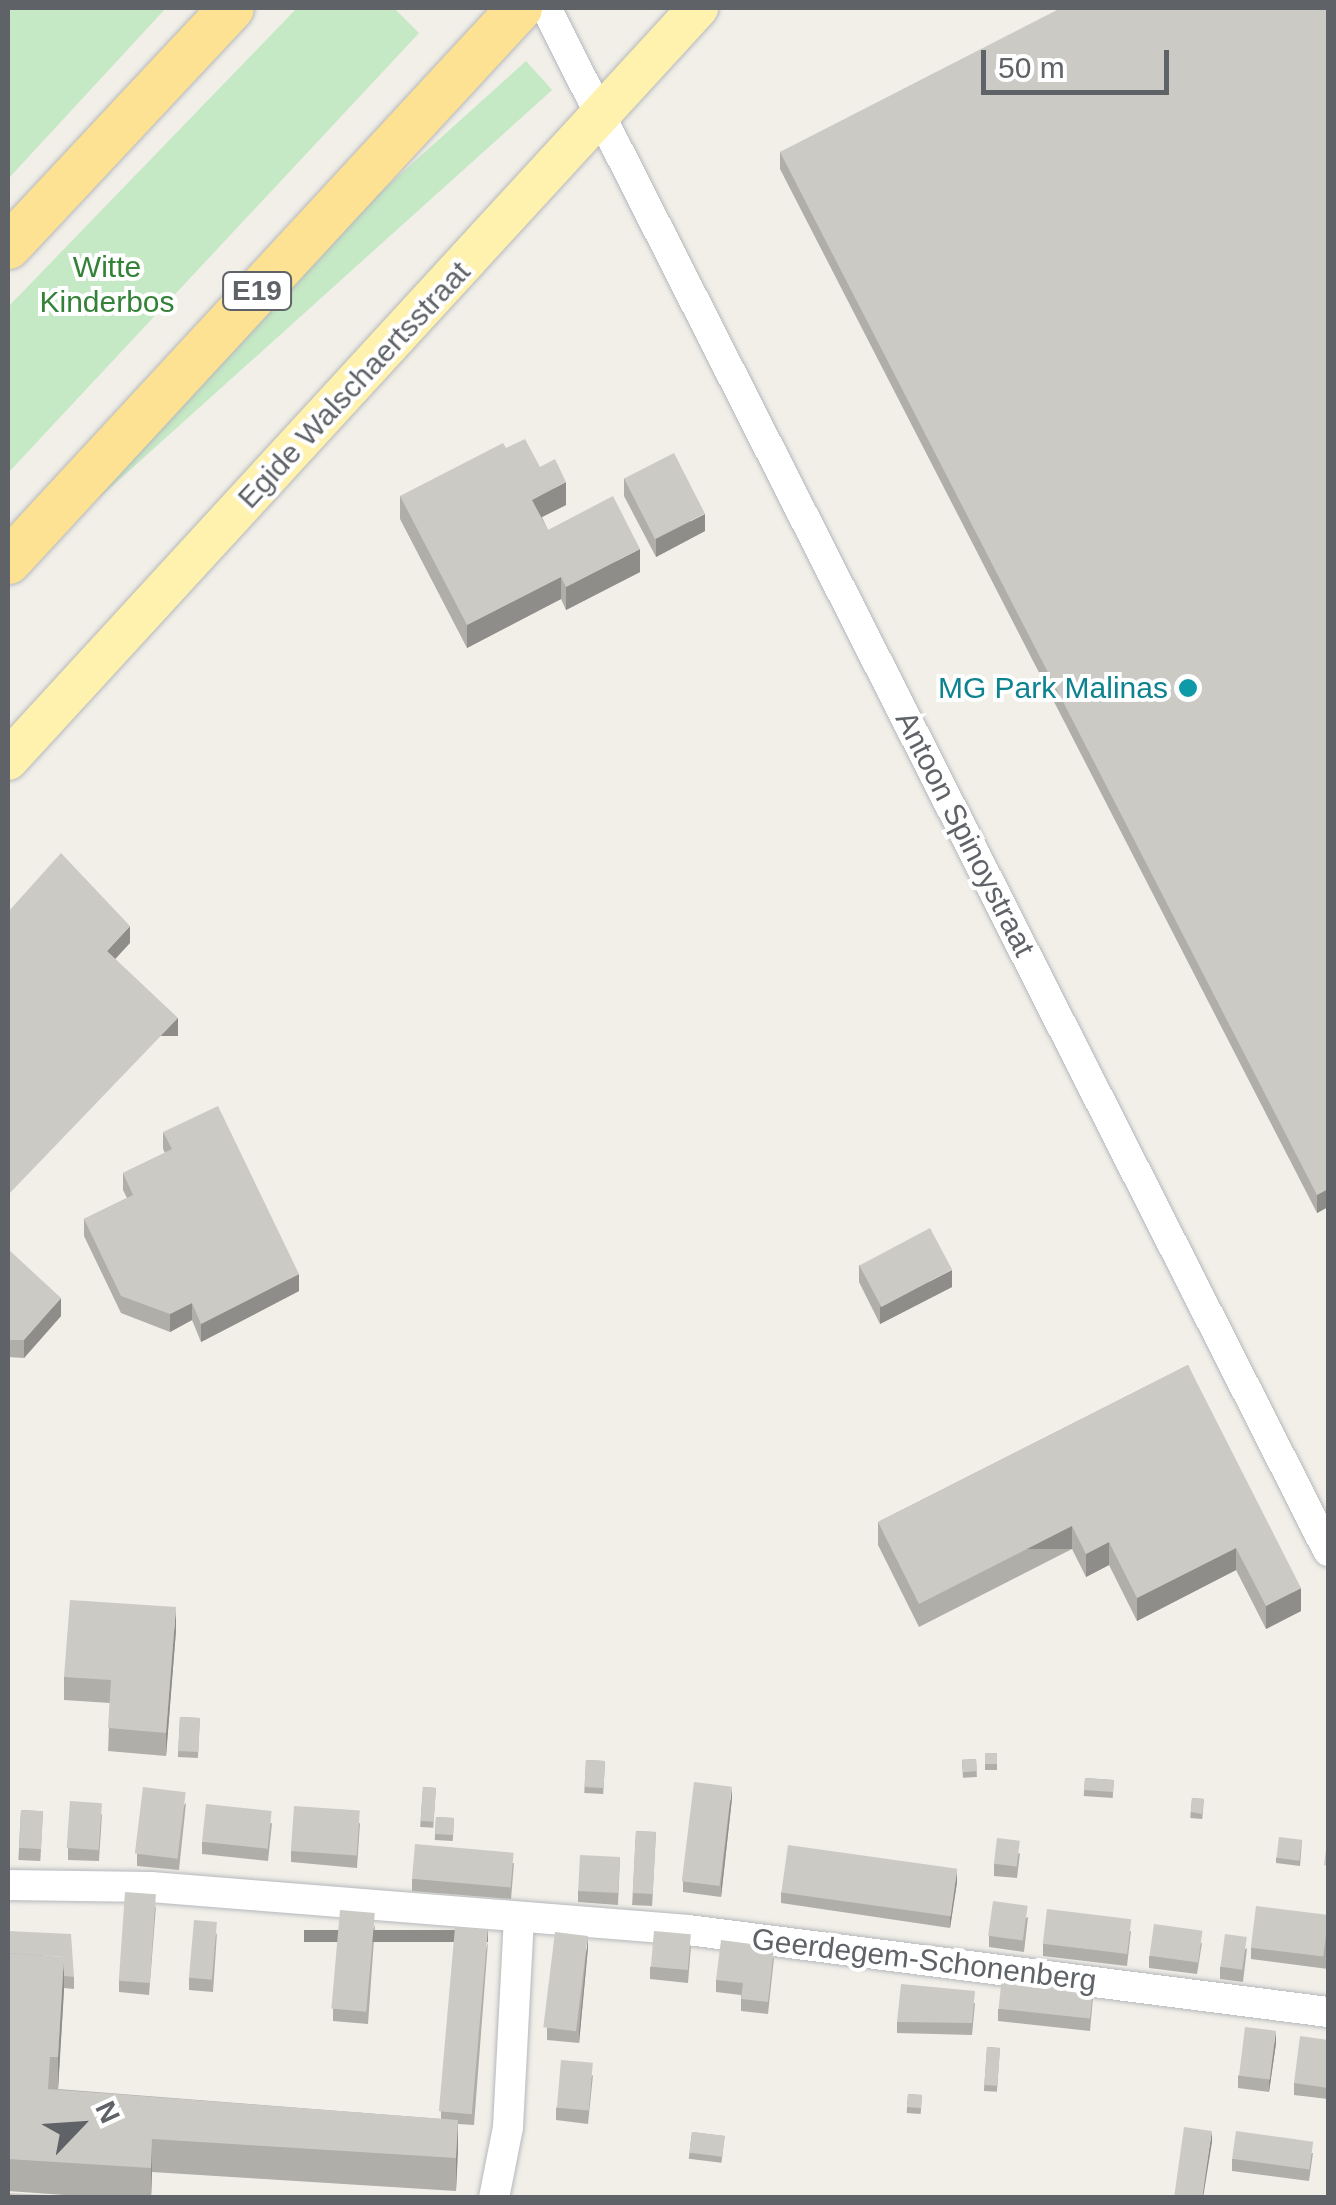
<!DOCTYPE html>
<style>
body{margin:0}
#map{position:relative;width:1336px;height:2205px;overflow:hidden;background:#f1efe8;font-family:Arial,sans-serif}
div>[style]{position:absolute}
.green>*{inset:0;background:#c5e8c5;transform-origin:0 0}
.roads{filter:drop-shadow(0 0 2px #b5b8bc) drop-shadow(0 0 2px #b5b8bc)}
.minor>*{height:30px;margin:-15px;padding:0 15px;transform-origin:15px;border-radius:15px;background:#fff}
.major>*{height:40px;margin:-20px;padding:0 20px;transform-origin:20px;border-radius:20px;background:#fff2af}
.highway>*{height:45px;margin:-22.5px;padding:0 22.5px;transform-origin:22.5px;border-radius:22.5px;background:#fde293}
.wall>*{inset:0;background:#afaea9;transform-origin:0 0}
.shaded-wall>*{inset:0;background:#8f8d8a;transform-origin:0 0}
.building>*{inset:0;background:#cccac5;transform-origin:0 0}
.dots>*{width:28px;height:28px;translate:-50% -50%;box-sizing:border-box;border:5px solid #fff;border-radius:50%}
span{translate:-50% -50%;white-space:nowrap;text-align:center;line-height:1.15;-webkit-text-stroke:8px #fff;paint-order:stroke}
.shield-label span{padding:2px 8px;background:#fff;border:2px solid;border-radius:8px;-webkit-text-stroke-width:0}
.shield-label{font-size:28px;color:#5f6368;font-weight:700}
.park-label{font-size:30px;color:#348238}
.street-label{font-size:30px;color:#5f6368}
.culture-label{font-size:30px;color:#0d838f}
.right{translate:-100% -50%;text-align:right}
.frame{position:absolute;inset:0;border:10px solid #5f6368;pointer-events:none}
.north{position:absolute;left:30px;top:2075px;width:100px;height:100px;-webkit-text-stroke:8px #fff;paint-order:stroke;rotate:65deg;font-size:28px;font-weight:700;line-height:40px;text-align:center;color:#5f6368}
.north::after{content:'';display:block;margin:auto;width:35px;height:45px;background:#5f6368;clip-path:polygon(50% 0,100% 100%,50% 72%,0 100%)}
.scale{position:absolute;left:981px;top:50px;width:188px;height:45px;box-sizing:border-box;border:5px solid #5f6368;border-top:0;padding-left:12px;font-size:30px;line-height:35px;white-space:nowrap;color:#5f6368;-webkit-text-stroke:8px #fff;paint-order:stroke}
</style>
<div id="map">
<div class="green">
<div style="clip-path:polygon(8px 8px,166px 8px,8px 179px)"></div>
<div style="clip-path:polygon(297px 8px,394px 8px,419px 33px,8px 473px,8px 307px)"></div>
<div style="left:526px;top:61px;width:39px;height:766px;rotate:48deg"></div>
</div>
<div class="roads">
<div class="minor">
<div style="left:546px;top:8px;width:1730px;rotate:63.12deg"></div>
<div style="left:8px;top:1885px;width:143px;rotate:0.8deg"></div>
<div style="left:151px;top:1887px;width:539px;rotate:4.58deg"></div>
<div style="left:688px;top:1930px;width:645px;rotate:7.3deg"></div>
<div style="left:494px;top:2198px;width:72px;rotate:-78.8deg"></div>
<div style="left:508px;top:2127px;width:208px;rotate:-87deg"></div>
</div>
<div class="major">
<div style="left:8px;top:760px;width:1021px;rotate:-47.46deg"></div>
</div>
<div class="highway">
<div style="left:8px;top:246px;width:326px;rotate:-46.9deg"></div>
<div style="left:8px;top:561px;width:753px;rotate:-47.26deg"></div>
</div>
</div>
<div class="wall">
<div style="clip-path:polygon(1328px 8px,1328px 1207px,1317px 1213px,780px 169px,780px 152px)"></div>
<div style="clip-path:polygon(540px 467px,566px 505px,542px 517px,548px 530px,640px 572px,566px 610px,561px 599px,467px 648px,400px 519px,400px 496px)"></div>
<div style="clip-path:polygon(624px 478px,705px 531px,656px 557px,624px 496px)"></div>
<div style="clip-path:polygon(163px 1132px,299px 1291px,201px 1342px,192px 1320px,170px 1332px,121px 1313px,84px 1236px,84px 1219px,127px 1198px,123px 1190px,123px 1173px,165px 1153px,163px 1149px)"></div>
<div style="clip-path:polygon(8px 1249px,61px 1316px,24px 1358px,8px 1357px)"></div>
<div style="clip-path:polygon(859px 1265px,952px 1287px,880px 1324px,859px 1282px)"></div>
<div style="clip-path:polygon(1188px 1365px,1301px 1611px,1266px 1629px,1236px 1570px,1137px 1621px,1109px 1565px,1086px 1577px,1072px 1549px,919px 1627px,878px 1545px,878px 1522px)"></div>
<div style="clip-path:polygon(176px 1630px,166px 1756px,108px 1751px,110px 1703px,64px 1700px,64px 1677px)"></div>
<div style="left:180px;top:1717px;width:20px;height:40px;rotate:3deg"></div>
<div style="left:985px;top:1753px;width:12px;height:17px"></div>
<div style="left:976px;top:1759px;width:18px;height:14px;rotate:87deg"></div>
<div style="left:586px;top:1760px;width:19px;height:33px;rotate:3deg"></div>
<div style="left:1085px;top:1778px;width:29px;height:18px;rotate:4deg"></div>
<div style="left:423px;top:1787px;width:13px;height:40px;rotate:4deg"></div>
<div style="clip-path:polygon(732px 1798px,721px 1897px,683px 1892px,683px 1881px)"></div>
<div style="left:1192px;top:1798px;width:12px;height:20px;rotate:5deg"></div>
<div style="clip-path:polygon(186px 1803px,179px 1870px,137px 1866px,137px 1854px)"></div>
<div style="left:21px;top:1810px;width:22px;height:50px;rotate:3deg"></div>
<div style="clip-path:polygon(102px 1814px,99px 1861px,68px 1860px,68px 1848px)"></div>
<div style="left:436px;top:1817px;width:18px;height:23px;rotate:3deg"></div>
<div style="clip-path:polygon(272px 1823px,268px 1861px,202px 1854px,202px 1842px)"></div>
<div style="clip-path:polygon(360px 1823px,357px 1868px,291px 1862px,291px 1851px)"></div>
<div style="left:636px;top:1831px;width:20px;height:74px;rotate:3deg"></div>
<div style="clip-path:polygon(1302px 1840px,1300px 1866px,1276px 1863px,1276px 1858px)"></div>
<div style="clip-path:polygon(1020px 1853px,1017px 1878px,994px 1876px,994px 1864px)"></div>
<div style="clip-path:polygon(620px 1857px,618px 1905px,578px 1902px,578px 1891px)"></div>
<div style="clip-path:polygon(514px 1863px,511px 1899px,412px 1891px,412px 1879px)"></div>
<div style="clip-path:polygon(957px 1882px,950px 1928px,781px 1903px,781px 1892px)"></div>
<div style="clip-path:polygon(156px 1906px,149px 1995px,119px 1992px,119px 1981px)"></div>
<div style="clip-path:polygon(1328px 1915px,1328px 1969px,1251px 1959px,1251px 1948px)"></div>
<div style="clip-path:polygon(1028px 1917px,1024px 1952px,989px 1947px,989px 1936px)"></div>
<div style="clip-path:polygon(375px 1925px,368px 2024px,333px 2021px,333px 2009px)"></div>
<div style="clip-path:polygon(8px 1931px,74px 1977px,74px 1989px,64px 1988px,58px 2089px,441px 2119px,441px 2111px,488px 1942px,474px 2125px,458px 2124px,456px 2191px,152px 2172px,151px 2198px,106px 2198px,8px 2191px)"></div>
<div style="clip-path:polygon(1131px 1931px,1127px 1966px,1043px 1956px,1043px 1944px)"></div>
<div style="clip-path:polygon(217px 1933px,213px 1992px,189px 1990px,189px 1978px)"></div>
<div style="clip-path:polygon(1202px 1943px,1197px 1974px,1149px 1968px,1149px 1956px)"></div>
<div style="clip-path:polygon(691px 1946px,688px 1983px,650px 1979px,650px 1967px)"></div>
<div style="clip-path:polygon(588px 1947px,579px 2043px,547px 2040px,547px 2028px)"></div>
<div style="clip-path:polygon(1247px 1948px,1243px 1982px,1220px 1979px,1220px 1967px)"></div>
<div style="clip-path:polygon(774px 1958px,768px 2014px,741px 2011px,741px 1995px,716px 1992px,716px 1980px)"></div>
<div style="clip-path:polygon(1093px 1998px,1090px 2031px,998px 2021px,998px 2009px)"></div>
<div style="clip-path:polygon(975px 2003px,972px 2035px,897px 2033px,897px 2022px)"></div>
<div style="clip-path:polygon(1328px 2040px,1328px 2099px,1294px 2095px,1294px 2083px)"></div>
<div style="clip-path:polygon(1276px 2043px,1269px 2092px,1238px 2088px,1238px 2076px)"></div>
<div style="left:987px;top:2047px;width:13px;height:44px;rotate:4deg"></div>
<div style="clip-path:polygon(593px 2075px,588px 2124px,556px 2120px,556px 2108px)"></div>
<div style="left:908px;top:2094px;width:14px;height:19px;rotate:4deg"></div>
<div style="left:692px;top:2132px;width:33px;height:27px;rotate:7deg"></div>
<div style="clip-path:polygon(1313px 2153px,1309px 2181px,1232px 2171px,1232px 2159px)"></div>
</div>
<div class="shaded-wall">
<div style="clip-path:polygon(566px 482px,566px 505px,532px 522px,532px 500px)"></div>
<div style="clip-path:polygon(705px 514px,705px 531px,656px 557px,656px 539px)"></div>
<div style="clip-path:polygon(640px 549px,640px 572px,566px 610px,566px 587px)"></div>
<div style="clip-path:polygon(561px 577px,561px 599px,467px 648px,467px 625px)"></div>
<div style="clip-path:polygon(130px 926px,130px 943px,107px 968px,107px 951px)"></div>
<div style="left:178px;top:1018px;width:18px;height:245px;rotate:90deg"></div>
<div style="clip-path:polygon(1328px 1189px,1328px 1207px,1317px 1213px,1317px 1195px)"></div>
<div style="clip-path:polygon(952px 1270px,952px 1287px,880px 1324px,880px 1307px)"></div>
<div style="clip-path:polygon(299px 1274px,299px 1291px,201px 1342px,201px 1324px)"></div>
<div style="clip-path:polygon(61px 1298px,61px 1316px,24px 1358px,24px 1340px)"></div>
<div style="clip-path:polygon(192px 1303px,192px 1320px,170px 1332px,170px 1314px)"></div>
<div style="left:1072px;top:1526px;width:23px;height:172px;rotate:90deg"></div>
<div style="clip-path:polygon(1109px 1542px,1109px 1565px,1086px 1577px,1086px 1554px)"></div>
<div style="clip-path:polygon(1236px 1548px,1236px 1570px,1137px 1621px,1137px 1598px)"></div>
<div style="clip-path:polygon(1301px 1588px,1301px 1611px,1266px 1629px,1266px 1606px)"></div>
<div style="clip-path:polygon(176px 1607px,176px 1630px,166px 1756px,166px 1733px)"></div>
<div style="clip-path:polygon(732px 1787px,732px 1798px,721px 1897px,721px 1885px)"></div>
<div style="clip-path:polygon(957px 1870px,957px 1882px,950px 1928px,950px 1917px)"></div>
<div style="left:488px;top:1930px;width:12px;height:184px;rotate:90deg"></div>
<div style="clip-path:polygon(588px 1936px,588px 1947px,579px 2043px,579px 2031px)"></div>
<div style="clip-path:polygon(64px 1957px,64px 1990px,58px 2090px,58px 2057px)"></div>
<div style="clip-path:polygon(1276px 2031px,1276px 2043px,1269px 2092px,1269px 2080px)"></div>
<div style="clip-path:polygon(458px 2120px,458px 2152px,456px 2191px,456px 2158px)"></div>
<div style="clip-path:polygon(1212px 2131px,1212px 2142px,1203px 2198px,1201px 2198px)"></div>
<div style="clip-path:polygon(152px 2139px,152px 2172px,151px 2198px,151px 2168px)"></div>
</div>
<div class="building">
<div style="clip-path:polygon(1061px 8px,1328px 8px,1328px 1189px,1317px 1195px,780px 152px)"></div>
<div style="clip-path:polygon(525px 439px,540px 467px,555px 459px,566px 482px,532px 500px,548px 530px,613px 496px,640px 549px,566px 587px,561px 577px,467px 625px,400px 496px,503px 443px,506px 448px)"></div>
<div style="left:674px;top:453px;width:68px;height:56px;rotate:63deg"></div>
<div style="clip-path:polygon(61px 853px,130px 926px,107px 951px,178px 1018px,8px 1195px,8px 912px)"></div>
<div style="clip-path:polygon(218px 1106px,299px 1274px,201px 1324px,192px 1303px,170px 1314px,121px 1296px,84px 1219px,133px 1195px,123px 1173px,172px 1149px,163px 1132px)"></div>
<div style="left:930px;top:1228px;width:47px;height:80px;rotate:62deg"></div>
<div style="clip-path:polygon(8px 1249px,61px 1298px,24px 1340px,8px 1340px)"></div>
<div style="clip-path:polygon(1188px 1365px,1301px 1588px,1266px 1606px,1236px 1548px,1137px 1598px,1109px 1542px,1086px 1554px,1072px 1526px,919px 1604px,878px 1522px)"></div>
<div style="clip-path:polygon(70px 1600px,176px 1607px,166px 1733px,108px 1728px,111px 1680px,64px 1677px)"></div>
<div style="left:180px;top:1717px;width:20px;height:34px;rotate:3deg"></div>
<div style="left:985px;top:1753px;width:12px;height:11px"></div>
<div style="left:976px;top:1759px;width:12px;height:14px;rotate:85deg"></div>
<div style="left:586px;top:1760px;width:19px;height:27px;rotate:3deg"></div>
<div style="left:1085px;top:1778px;width:29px;height:12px;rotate:4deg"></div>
<div style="left:694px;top:1782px;width:38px;height:100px;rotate:7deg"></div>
<div style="left:143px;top:1787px;width:43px;height:67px;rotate:7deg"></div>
<div style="left:423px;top:1787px;width:13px;height:34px;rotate:4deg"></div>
<div style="clip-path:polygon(1192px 1798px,1204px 1799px,1202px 1814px,1191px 1812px)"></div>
<div style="left:70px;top:1801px;width:32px;height:47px;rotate:4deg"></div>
<div style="left:206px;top:1804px;width:66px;height:38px;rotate:6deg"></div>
<div style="left:294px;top:1806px;width:66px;height:45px;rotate:4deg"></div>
<div style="left:21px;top:1810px;width:22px;height:38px;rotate:3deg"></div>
<div style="left:436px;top:1817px;width:18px;height:17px;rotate:3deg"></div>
<div style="left:636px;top:1831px;width:20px;height:62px;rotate:3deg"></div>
<div style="left:1279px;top:1837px;width:23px;height:21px;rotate:7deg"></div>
<div style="left:997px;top:1838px;width:23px;height:26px;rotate:7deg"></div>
<div style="clip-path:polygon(1327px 1843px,1328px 1843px,1328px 1866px,1324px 1865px)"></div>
<div style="left:415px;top:1844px;width:99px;height:35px;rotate:5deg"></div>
<div style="left:788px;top:1845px;width:171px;height:48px;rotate:8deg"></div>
<div style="left:580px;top:1855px;width:40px;height:36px;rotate:3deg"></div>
<div style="left:125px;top:1892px;width:31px;height:89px;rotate:4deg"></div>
<div style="left:993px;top:1901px;width:35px;height:35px;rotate:8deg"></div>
<div style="left:1256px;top:1906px;width:73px;height:42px;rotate:7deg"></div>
<div style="left:1047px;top:1909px;width:85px;height:35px;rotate:7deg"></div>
<div style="left:340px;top:1910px;width:35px;height:99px;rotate:5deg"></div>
<div style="left:194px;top:1920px;width:23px;height:58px;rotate:5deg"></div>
<div style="left:1154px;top:1924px;width:49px;height:32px;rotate:8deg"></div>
<div style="left:455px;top:1927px;width:33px;height:185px;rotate:5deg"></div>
<div style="clip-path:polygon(8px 1931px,71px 1934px,74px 1977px,64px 1976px,64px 1957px,8px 1953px)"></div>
<div style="left:654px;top:1931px;width:37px;height:36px;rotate:5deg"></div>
<div style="left:555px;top:1932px;width:33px;height:96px;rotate:7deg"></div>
<div style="left:1225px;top:1934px;width:22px;height:33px;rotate:8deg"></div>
<div style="clip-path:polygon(721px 1940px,774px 1947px,768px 2002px,741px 1999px,743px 1983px,716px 1980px)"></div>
<div style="clip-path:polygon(8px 1953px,64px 1957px,58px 2057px,50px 2057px,48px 2089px,458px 2120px,456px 2158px,152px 2139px,151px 2168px,8px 2159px)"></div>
<div style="left:1002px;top:1976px;width:92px;height:33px;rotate:6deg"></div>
<div style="clip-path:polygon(901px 1984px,975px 1991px,972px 2023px,897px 2022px)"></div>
<div style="left:1245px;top:2027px;width:31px;height:49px;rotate:7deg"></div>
<div style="clip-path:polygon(1300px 2036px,1328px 2040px,1328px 2088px,1294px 2083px)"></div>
<div style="left:987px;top:2047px;width:13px;height:38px;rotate:4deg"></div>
<div style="left:561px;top:2060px;width:32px;height:48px;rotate:5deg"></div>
<div style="left:908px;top:2094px;width:14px;height:13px;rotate:4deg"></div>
<div style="left:1184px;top:2127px;width:28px;height:72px;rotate:8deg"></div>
<div style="left:1236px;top:2131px;width:78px;height:28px;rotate:8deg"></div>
<div style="left:692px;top:2132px;width:33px;height:21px;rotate:7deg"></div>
<div style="clip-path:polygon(8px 2193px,48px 2195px,48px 2198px,8px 2198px)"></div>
</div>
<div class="dots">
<div style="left:1188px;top:688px;background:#0f9aa8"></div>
</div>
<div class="shield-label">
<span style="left:257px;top:291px">E19</span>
</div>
<div class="park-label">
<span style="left:107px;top:284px">Witte<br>Kinderbos</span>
</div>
<div class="street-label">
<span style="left:354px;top:385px;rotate:-47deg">Egide Walschaertsstraat</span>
<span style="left:965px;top:834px;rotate:63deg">Antoon Spinoystraat</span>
<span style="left:924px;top:1960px;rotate:7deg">Geerdegem-Schonenberg</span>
</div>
<div class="culture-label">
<span class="right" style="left:1168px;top:688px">MG Park Malinas</span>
</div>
<div class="frame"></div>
<div class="north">N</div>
<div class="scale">50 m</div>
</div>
